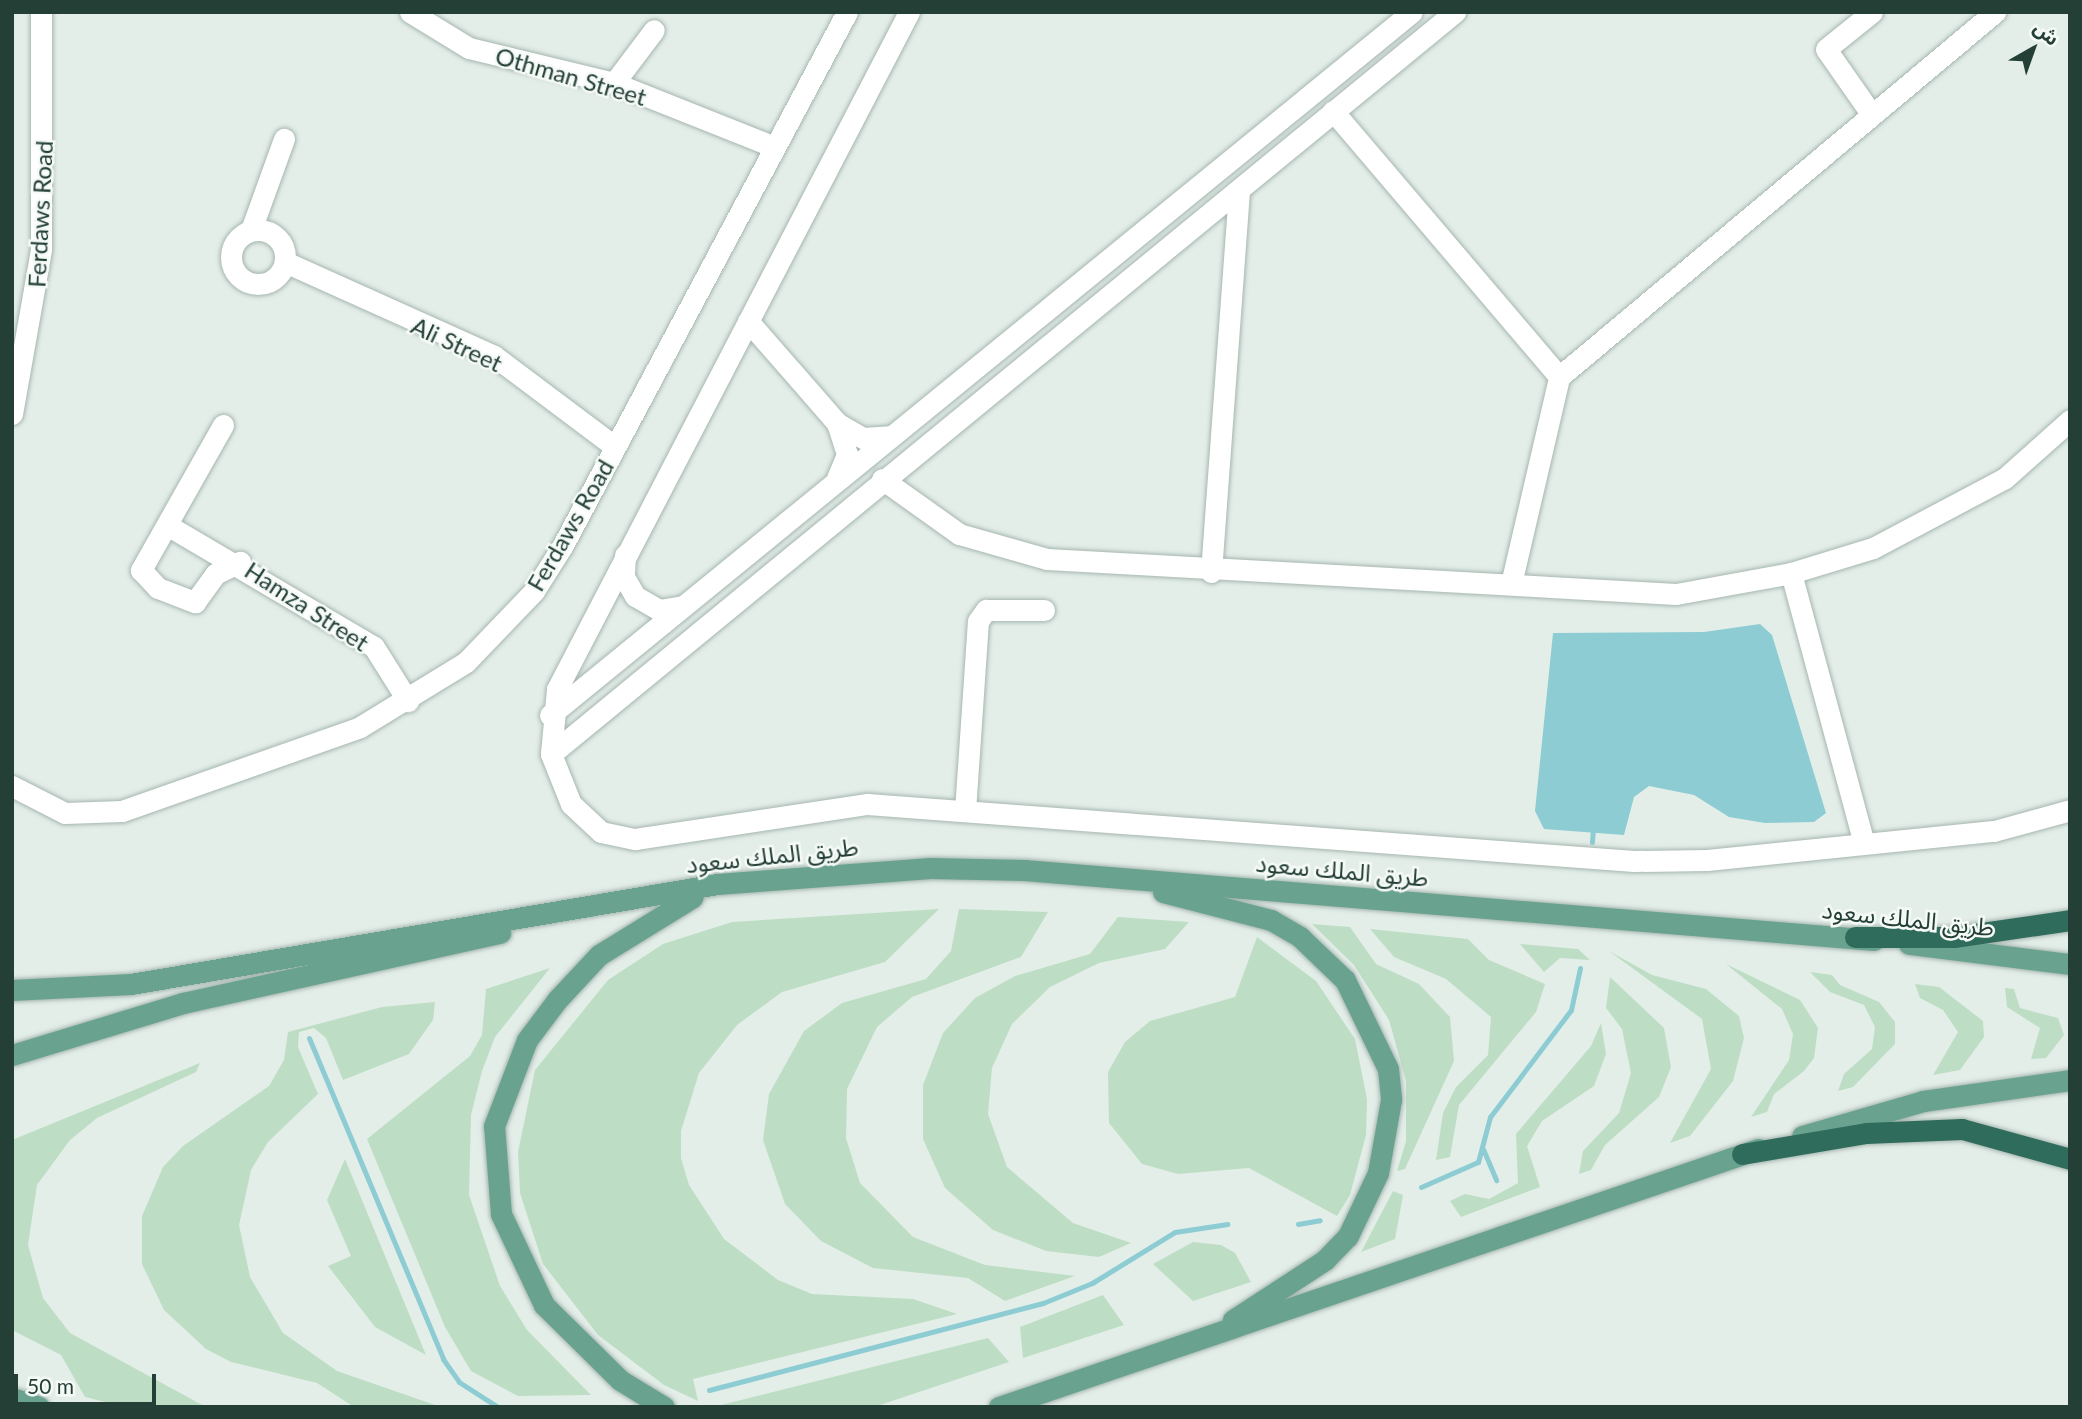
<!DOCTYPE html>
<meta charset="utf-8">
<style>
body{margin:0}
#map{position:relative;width:2082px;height:1419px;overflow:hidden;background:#e4eee9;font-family:Lato,"Noto Sans Arabic",sans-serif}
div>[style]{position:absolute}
.green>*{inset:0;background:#bddec4}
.water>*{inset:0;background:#8cccd2}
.stream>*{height:5px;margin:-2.5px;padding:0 2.5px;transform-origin:2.5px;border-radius:2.5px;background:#8cccd2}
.roads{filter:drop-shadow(0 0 2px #a6b6b0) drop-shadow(0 0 2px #a6b6b0)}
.minor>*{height:21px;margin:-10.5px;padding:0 10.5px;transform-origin:10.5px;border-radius:10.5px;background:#fff}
.minor>.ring{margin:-10.5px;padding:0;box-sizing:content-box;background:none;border:21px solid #fff;border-radius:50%}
.major>*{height:21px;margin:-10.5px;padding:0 10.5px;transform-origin:10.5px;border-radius:10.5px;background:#69a390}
.highway>*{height:21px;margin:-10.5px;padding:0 10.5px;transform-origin:10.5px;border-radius:10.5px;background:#2f6c5b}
span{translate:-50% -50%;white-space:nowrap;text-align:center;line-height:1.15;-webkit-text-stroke:5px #f5faf7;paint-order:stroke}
.street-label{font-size:24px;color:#233f36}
.frame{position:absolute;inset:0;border:14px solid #233f36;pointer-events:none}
.north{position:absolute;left:1998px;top:14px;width:70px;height:70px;-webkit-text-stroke:5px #f5faf7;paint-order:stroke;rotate:40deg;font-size:19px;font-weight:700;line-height:28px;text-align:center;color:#233f36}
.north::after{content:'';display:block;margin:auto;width:24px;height:32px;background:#233f36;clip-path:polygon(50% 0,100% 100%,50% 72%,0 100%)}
.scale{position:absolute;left:14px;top:1374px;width:142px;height:32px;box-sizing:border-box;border:4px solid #233f36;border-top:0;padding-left:9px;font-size:21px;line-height:24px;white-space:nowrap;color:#233f36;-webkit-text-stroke:5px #f5faf7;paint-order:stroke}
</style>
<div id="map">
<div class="green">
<div style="clip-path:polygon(939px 909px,885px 962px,782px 992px,737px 1025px,699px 1073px,681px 1131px,681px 1158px,689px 1185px,724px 1239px,778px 1280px,812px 1294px,913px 1299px,957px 1314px,693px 1379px,698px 1401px,664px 1385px,598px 1335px,543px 1264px,520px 1193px,518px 1152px,535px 1070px,608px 980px,663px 944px,732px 922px)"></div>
<div style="clip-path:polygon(959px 909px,1048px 912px,1021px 957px,912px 997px,877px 1027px,847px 1089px,846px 1138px,860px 1183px,913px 1237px,985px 1265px,1075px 1276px,1005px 1301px,968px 1278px,873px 1268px,821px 1241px,785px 1204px,763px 1140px,769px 1094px,804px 1031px,842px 1003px,926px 979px,951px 951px)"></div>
<div style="clip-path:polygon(1118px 917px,1189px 922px,1165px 949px,1099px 963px,1050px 987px,1012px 1024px,992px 1068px,988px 1114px,1007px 1167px,1073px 1223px,1131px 1243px,1099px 1257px,1046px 1251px,993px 1230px,945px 1188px,923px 1139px,923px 1085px,943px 1033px,975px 998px,1015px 976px,1090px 954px)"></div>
<div style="clip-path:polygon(1312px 924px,1350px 927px,1376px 964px,1419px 984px,1450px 1017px,1454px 1061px,1405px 1169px,1397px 1171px,1406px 1141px,1406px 1081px,1389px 1020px,1354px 965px)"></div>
<div style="clip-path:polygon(1370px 929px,1468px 939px,1489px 960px,1545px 984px,1536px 1012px,1459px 1105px,1450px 1157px,1436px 1160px,1443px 1113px,1456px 1087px,1488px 1055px,1491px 1017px,1446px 979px,1394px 957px)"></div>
<div style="clip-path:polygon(1257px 937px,1316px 981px,1355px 1039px,1367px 1099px,1366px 1135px,1350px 1195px,1337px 1216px,1249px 1168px,1178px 1174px,1142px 1164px,1109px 1123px,1108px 1072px,1125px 1042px,1150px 1021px,1235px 997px)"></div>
<div style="clip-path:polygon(1520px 944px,1578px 949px,1590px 960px,1560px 958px,1544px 972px)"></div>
<div style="clip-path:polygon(1609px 951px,1652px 975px,1706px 989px,1739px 1016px,1744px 1038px,1733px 1081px,1690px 1136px,1670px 1143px,1711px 1069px,1702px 1019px)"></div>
<div style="clip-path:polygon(1726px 964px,1800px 1000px,1818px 1028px,1814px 1058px,1804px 1071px,1774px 1094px,1767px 1112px,1751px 1117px,1789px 1060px,1793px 1034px,1782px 1009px)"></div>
<div style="clip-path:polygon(550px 968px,495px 1037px,482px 1071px,471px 1115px,469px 1195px,500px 1286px,527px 1330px,591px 1395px,518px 1396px,471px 1371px,445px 1327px,367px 1139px,470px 1056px,482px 1035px,486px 989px)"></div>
<div style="clip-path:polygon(1810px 972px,1832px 975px,1840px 985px,1879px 1002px,1895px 1022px,1895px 1044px,1853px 1087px,1838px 1091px,1844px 1074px,1872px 1049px,1875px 1027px,1864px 1005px,1830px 992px)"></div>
<div style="clip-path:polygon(1610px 977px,1664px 1028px,1671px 1067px,1659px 1097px,1605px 1145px,1591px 1170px,1579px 1174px,1583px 1151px,1619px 1113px,1631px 1073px,1622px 1029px,1606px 1008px)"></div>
<div style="clip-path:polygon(1915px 984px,1939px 987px,1983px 1021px,1984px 1037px,1960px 1070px,1933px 1075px,1958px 1032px,1943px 1010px,1920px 998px)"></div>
<div style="clip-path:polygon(2005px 988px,2014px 989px,2020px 1008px,2058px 1018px,2064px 1035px,2046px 1058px,2031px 1059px,2040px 1028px,2007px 1007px)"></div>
<div style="clip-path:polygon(435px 1002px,433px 1020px,409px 1054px,343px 1080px,326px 1038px,314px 1028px,299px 1032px,298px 1047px,318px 1094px,268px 1142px,251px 1170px,239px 1225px,250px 1277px,283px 1333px,337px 1371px,441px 1407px,354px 1407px,317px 1383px,231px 1362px,206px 1349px,164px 1310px,142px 1264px,142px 1216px,163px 1167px,183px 1146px,269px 1086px,284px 1060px,288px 1032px,382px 1007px)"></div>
<div style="clip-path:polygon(1601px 1023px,1606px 1054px,1594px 1086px,1542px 1121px,1527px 1146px,1540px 1187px,1461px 1217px,1450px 1201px,1465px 1194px,1489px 1199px,1518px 1183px,1516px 1134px,1591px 1046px)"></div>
<div style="clip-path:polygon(200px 1063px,196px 1072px,97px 1118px,70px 1140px,37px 1185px,28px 1245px,43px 1298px,70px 1333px,206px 1407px,125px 1407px,85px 1397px,61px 1355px,12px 1330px,12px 1140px)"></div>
<div style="clip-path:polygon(345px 1159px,426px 1355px,375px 1327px,328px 1266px,351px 1256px,327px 1200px)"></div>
<div style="clip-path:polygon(1393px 1191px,1403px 1195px,1395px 1239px,1361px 1252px)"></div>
<div style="clip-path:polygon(1193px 1242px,1221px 1245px,1235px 1253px,1251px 1282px,1193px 1301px,1153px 1264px)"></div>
<div style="clip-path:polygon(1103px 1295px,1124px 1325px,1023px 1358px,1020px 1327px)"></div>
<div style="clip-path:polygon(988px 1338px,1009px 1362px,874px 1407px,713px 1407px)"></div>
</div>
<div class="water">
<div style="clip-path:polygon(1760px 624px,1772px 635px,1826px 813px,1814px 822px,1765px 823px,1729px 817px,1694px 795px,1649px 786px,1634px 797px,1624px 835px,1544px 829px,1535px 811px,1553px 633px,1704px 632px)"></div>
</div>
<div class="stream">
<div style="left:1592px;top:842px;width:14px;rotate:-86deg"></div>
<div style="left:309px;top:1038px;width:348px;rotate:67.3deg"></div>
<div style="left:443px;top:1359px;width:28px;rotate:55deg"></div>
<div style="left:459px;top:1382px;width:46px;rotate:32.7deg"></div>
<div style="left:1483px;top:1149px;width:34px;rotate:67deg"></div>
<div style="left:1421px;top:1187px;width:62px;rotate:-23.7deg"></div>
<div style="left:1478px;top:1162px;width:47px;rotate:-75.1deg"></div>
<div style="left:1490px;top:1117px;width:134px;rotate:-52.9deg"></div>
<div style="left:1571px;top:1010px;width:43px;rotate:-77.9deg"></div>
<div style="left:1298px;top:1224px;width:22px;rotate:-10deg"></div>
<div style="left:709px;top:1390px;width:345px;rotate:-14.6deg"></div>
<div style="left:1043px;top:1303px;width:53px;rotate:-22.2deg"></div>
<div style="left:1092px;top:1283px;width:97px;rotate:-31.6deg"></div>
<div style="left:1175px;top:1232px;width:53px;rotate:-8.7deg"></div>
</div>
<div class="roads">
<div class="minor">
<div style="left:410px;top:12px;width:69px;rotate:31.4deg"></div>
<div style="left:469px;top:48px;width:149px;rotate:13.6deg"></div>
<div style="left:614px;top:83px;width:173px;rotate:21.7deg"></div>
<div style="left:909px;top:12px;width:763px;rotate:117.47deg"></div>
<div style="left:557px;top:689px;width:65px;rotate:95.3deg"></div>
<div style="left:551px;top:754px;width:54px;rotate:68.2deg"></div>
<div style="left:571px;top:804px;width:41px;rotate:43deg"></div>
<div style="left:601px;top:832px;width:35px;rotate:12deg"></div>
<div style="left:635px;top:839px;width:235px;rotate:-8.6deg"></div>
<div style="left:867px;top:804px;width:769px;rotate:4.25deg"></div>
<div style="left:1634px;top:861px;width:73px;rotate:-0.8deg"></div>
<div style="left:1707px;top:860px;width:288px;rotate:-5.8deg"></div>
<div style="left:1994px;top:831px;width:79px;rotate:-15.4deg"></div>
<div style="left:614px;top:83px;width:66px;rotate:-53deg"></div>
<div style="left:1333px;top:111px;width:349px;rotate:49.6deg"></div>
<div style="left:1872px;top:115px;width:80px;rotate:-124.9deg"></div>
<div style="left:1826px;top:49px;width:59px;rotate:-38.8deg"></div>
<div class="ring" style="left:231px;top:230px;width:33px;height:33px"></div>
<div style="left:251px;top:230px;width:97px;rotate:-70.1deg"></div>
<div style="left:285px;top:262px;width:229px;rotate:24.2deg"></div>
<div style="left:494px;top:356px;width:151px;rotate:36.9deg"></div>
<div style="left:748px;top:321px;width:135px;rotate:48.9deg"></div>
<div style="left:12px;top:414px;width:168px;rotate:-80deg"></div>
<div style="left:41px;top:249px;width:237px;rotate:-90deg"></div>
<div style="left:223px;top:425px;width:167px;rotate:119.5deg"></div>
<div style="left:141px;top:570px;width:25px;rotate:47deg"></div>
<div style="left:158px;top:588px;width:40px;rotate:21deg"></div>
<div style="left:195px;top:602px;width:34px;rotate:-54deg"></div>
<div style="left:215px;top:574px;width:28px;rotate:-26deg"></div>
<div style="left:837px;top:478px;width:26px;rotate:-67deg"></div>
<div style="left:847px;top:454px;width:33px;rotate:-108deg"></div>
<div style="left:837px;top:423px;width:30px;rotate:30deg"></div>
<div style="left:863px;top:438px;width:27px;rotate:-4deg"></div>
<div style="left:882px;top:479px;width:95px;rotate:35.5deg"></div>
<div style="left:959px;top:534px;width:91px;rotate:15.9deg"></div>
<div style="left:1047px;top:559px;width:630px;rotate:3.18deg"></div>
<div style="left:1676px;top:594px;width:117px;rotate:-10.3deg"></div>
<div style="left:1791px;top:573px;width:86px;rotate:-17deg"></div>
<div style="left:1873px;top:548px;width:149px;rotate:-27.9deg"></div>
<div style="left:2005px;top:478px;width:87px;rotate:-41.7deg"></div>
<div style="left:167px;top:525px;width:240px;rotate:30.5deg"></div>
<div style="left:374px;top:647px;width:64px;rotate:57.8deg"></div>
<div style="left:625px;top:555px;width:22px;rotate:93deg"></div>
<div style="left:624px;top:577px;width:22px;rotate:60deg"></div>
<div style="left:635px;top:596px;width:28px;rotate:30deg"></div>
<div style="left:659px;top:610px;width:24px;rotate:-9deg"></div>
<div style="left:1211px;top:572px;width:383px;rotate:-85.8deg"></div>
<div style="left:1791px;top:573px;width:280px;rotate:74.9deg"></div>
<div style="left:1511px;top:584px;width:212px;rotate:-76.9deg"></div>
<div style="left:1559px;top:377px;width:569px;rotate:-39.93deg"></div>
<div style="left:550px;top:715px;width:1112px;rotate:-39.2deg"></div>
<div style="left:551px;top:754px;width:1170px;rotate:-39.38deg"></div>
<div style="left:12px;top:786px;width:59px;rotate:27deg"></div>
<div style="left:65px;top:813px;width:57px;rotate:-2deg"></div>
<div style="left:122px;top:811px;width:252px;rotate:-19.4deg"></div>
<div style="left:360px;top:727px;width:124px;rotate:-31.5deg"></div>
<div style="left:466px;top:662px;width:98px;rotate:-46.2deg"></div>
<div style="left:534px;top:591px;width:54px;rotate:-57.8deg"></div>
<div style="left:563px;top:545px;width:604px;rotate:-61.95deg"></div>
<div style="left:965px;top:811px;width:190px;rotate:-86.1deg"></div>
<div style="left:978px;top:621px;width:14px;rotate:-54deg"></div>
<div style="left:986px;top:610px;width:58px"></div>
</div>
<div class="major">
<div style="left:1163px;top:892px;width:112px;rotate:14.5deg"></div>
<div style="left:1271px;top:920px;width:34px;rotate:30deg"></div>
<div style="left:1300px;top:937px;width:62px;rotate:43.7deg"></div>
<div style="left:1345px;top:980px;width:99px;rotate:64.2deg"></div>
<div style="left:1388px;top:1069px;width:31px;rotate:84deg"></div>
<div style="left:1391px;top:1100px;width:74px;rotate:100.1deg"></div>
<div style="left:1378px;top:1173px;width:70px;rotate:115.5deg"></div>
<div style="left:1348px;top:1236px;width:33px;rotate:134deg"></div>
<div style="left:1325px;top:1260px;width:110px;rotate:146.9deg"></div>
<div style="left:1909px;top:944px;width:162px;rotate:7.1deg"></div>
<div style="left:12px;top:990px;width:119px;rotate:-2.9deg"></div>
<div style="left:131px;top:984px;width:594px;rotate:-9.68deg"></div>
<div style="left:717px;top:884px;width:214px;rotate:-4.3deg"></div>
<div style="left:930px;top:868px;width:94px;rotate:1.2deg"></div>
<div style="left:1024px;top:870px;width:853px;rotate:4.71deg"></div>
<div style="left:12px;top:1055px;width:179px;rotate:-16.9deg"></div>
<div style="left:183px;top:1003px;width:325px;rotate:-12.5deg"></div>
<div style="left:1802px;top:1136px;width:126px;rotate:-16.1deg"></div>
<div style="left:1923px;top:1101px;width:148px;rotate:-8.1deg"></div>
<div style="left:12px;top:1398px;width:28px;rotate:18deg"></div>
<div style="left:664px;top:1407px;width:52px;rotate:-148.5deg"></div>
<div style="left:620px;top:1380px;width:107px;rotate:-135.4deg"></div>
<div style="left:544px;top:1305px;width:101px;rotate:-115.3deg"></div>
<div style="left:501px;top:1214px;width:88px;rotate:-94.5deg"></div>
<div style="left:494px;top:1126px;width:92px;rotate:-69deg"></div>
<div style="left:527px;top:1040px;width:50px;rotate:-53.1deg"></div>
<div style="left:557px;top:1000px;width:62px;rotate:-47deg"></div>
<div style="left:599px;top:955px;width:110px;rotate:-31.7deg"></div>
<div style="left:999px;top:1407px;width:802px;rotate:-18.77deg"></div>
</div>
<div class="highway">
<div style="left:1855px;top:937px;width:99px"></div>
<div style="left:1954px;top:937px;width:117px;rotate:-8.3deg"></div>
<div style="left:1742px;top:1154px;width:126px;rotate:-9.6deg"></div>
<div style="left:1866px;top:1133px;width:96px;rotate:-2.4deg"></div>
<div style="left:1962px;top:1129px;width:112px;rotate:15.5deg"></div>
</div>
</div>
<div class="street-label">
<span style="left:571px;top:76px;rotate:16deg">Othman Street</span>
<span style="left:40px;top:214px;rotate:-87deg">Ferdaws Road</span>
<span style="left:457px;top:344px;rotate:25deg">Ali Street</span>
<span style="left:570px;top:525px;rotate:-60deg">Ferdaws Road</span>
<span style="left:307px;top:606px;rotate:33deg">Hamza Street</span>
<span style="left:772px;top:855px;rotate:-6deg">طريق الملك سعود</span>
<span style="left:1342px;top:870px;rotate:5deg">طريق الملك سعود</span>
<span style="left:1908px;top:918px;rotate:6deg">طريق الملك سعود</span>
</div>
<div class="frame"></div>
<div class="north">ش</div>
<div class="scale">50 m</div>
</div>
